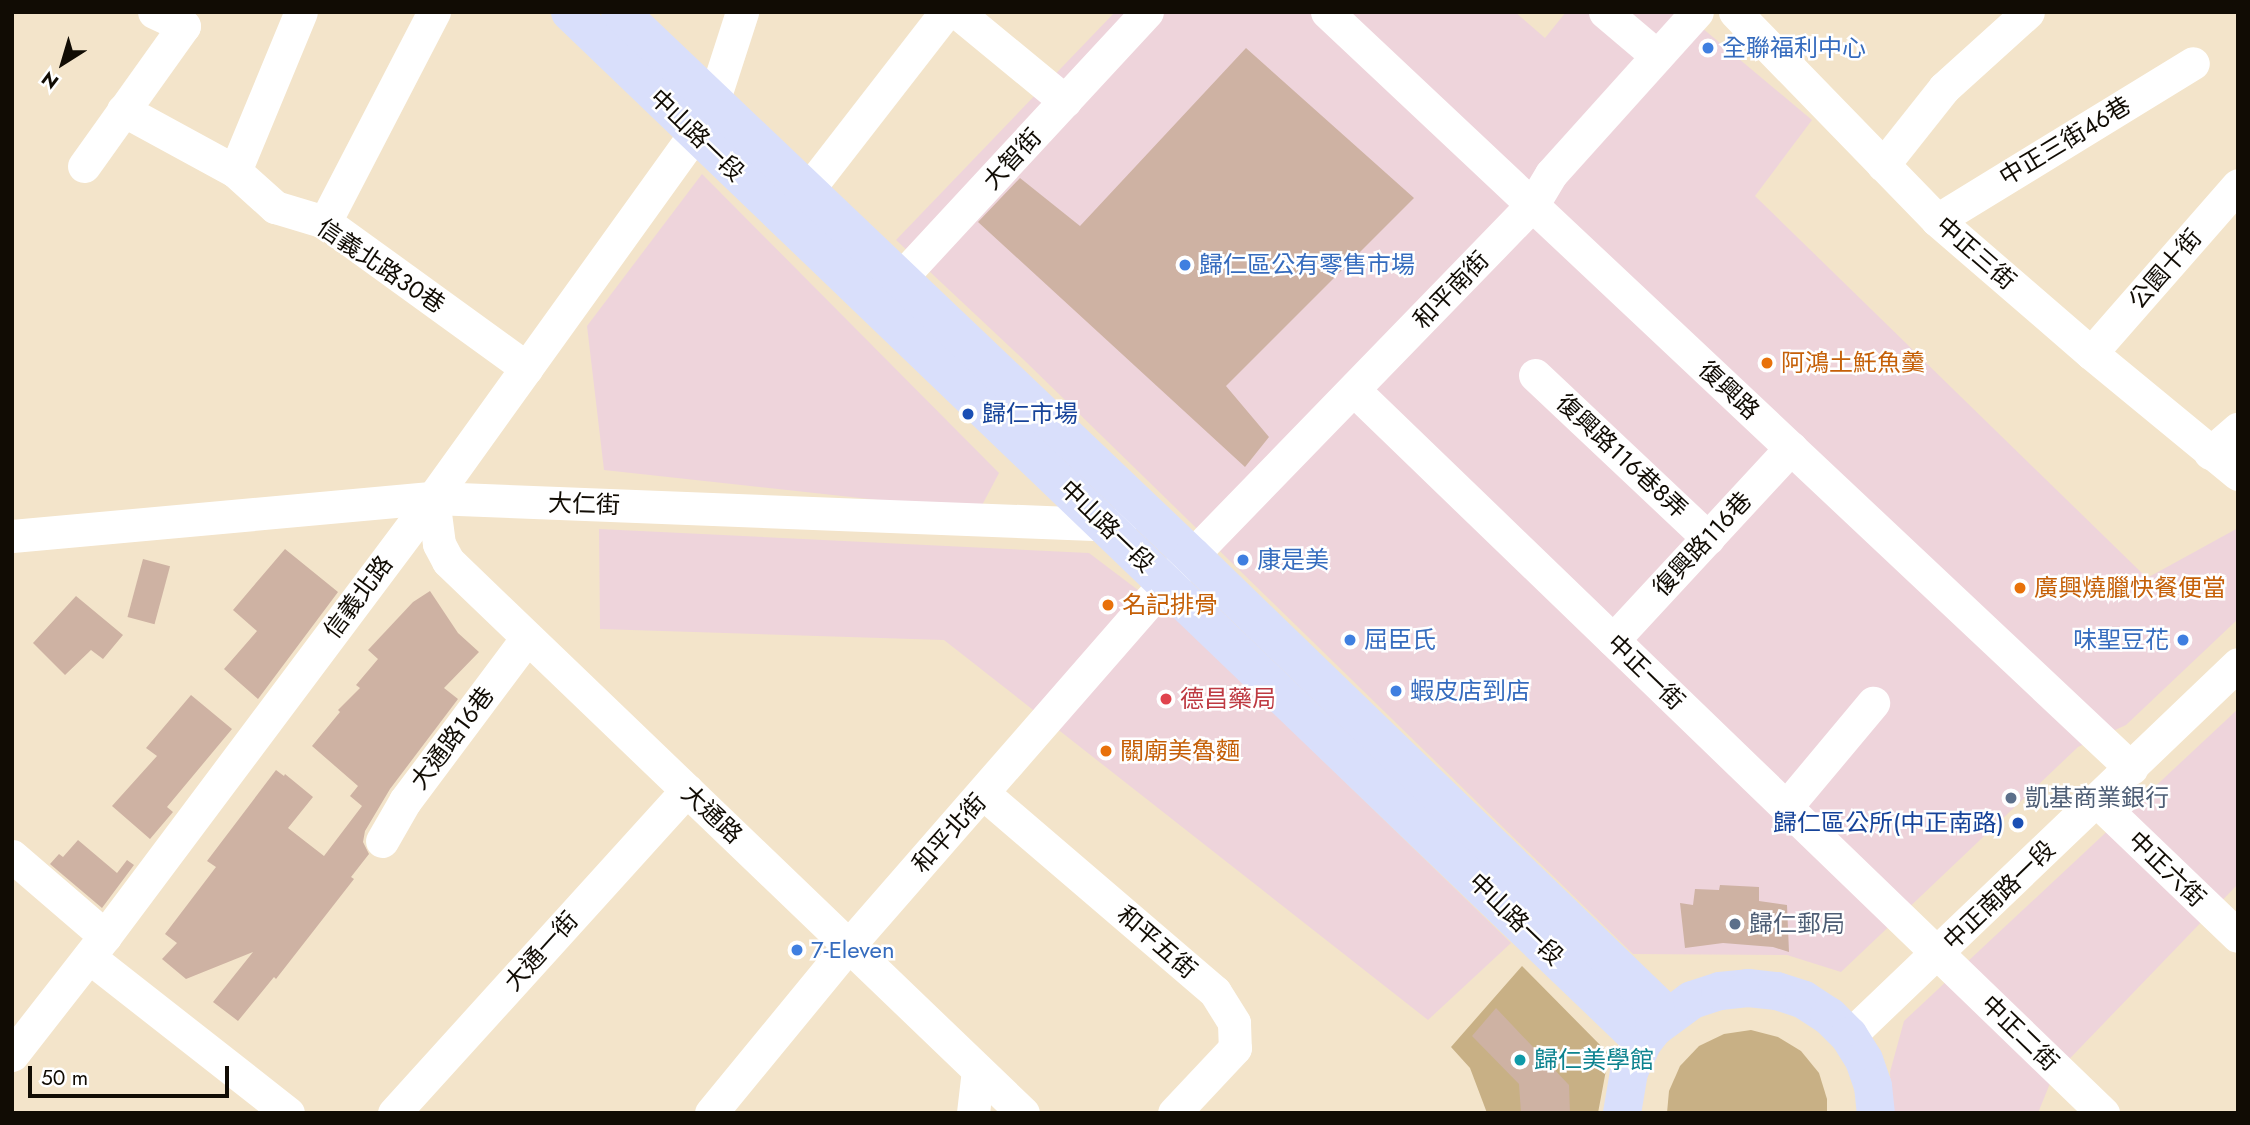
<!DOCTYPE html>
<meta charset="utf-8">
<style>
body{margin:0}
#map{position:relative;width:2250px;height:1125px;overflow:hidden;background:#f3e4ca;font-family:Jost,"Noto Sans TC",sans-serif}
div>[style]{position:absolute}
.commercial>*{inset:0;background:#eed4db}
.green>*{inset:0;background:#c8b085}
.building>*{inset:0;background:#ceb2a3;transform-origin:0 0}
.minor>*{height:33px;margin:-16.5px;padding:0 16.5px;transform-origin:16.5px;border-radius:16.5px;background:#fff}
.major>*{height:38px;margin:-19px;padding:0 19px;transform-origin:19px;border-radius:19px;background:#d9dffb}
.dots>*{width:19px;height:19px;translate:-50% -50%;box-sizing:border-box;border:4px solid #fff;border-radius:50%}
span{translate:-50% -50%;white-space:nowrap;text-align:center;line-height:1.15;-webkit-text-stroke:5px #fff;paint-order:stroke}
.shop-label{font-size:24px;color:#366cbe}
.left{translate:0 -50%;text-align:left}
.right{translate:-100% -50%;text-align:right}
.street-label{font-size:24px;color:#110c04}
.food-label{font-size:24px;color:#c56008}
.transit-label{font-size:24px;color:#164399}
.health-label{font-size:24px;color:#be3a42}
.service-label{font-size:24px;color:#4e5e75}
.culture-label{font-size:24px;color:#0d838f}
.frame{position:absolute;inset:0;border:14px solid #110c04;pointer-events:none}
.north{position:absolute;left:28px;top:28px;width:70px;height:70px;-webkit-text-stroke:5px #fff;paint-order:stroke;rotate:217deg;font-size:19px;font-weight:700;line-height:28px;text-align:center;color:#110c04}
.north::after{content:'';display:block;margin:auto;width:24px;height:32px;background:#110c04;clip-path:polygon(50% 0,100% 100%,50% 72%,0 100%)}
.scale{position:absolute;left:28px;top:1066px;width:201px;height:32px;box-sizing:border-box;border:4px solid #110c04;border-top:0;padding-left:9px;font-size:21px;line-height:24px;white-space:nowrap;color:#110c04;-webkit-text-stroke:5px #fff;paint-order:stroke}
</style>
<div id="map">
<div class="commercial">
<div style="clip-path:polygon(1115px 12px,1515px 12px,1545px 38px,1566px 12px,1683px 12px,1812px 120px,1755px 196px,2147px 578px,2238px 528px,2238px 619px,2126px 725px,2078px 747px,1841px 972px,1787px 955px,1633px 954px,1024px 360px,896px 240px)"></div>
<div style="clip-path:polygon(702px 174px,999px 473px,979px 511px,604px 470px,587px 326px)"></div>
<div style="clip-path:polygon(599px 529px,1089px 553px,1179px 621px,1511px 943px,1428px 1020px,944px 640px,600px 629px)"></div>
<div style="clip-path:polygon(2238px 709px,2238px 884px,2053px 1076px,2038px 1113px,1892px 1113px,1890px 1072px,1904px 1021px)"></div>
</div>
<div class="green">
<div style="clip-path:polygon(1522px 966px,1609px 1054px,1598px 1113px,1487px 1113px,1470px 1068px,1451px 1047px)"></div>
<div style="clip-path:polygon(1751px 1030px,1778px 1037px,1801px 1051px,1819px 1073px,1827px 1099px,1827px 1113px,1667px 1113px,1669px 1091px,1680px 1066px,1699px 1046px,1724px 1034px)"></div>
</div>
<div class="building">
<div style="clip-path:polygon(1246px 48px,1414px 198px,1226px 386px,1269px 437px,1245px 467px,978px 222px,1020px 178px,1080px 226px)"></div>
<div style="clip-path:polygon(285px 549px,338px 592px,258px 699px,224px 669px,257px 631px,233px 610px)"></div>
<div style="left:143px;top:559px;width:28px;height:60px;rotate:15deg"></div>
<div style="clip-path:polygon(430px 591px,458px 633px,479px 652px,444px 688px,458px 699px,390px 789px,365px 831px,363px 842px,369px 854px,351px 877px,354px 879px,276px 979px,274px 977px,238px 1021px,213px 1002px,253px 952px,186px 979px,162px 959px,177px 943px,165px 934px,216px 867px,207px 861px,276px 770px,284px 776px,285px 774px,313px 797px,288px 828px,324px 856px,362px 806px,350px 796px,358px 786px,312px 746px,340px 712px,338px 710px,360px 688px,356px 685px,378px 659px,368px 650px,413px 602px)"></div>
<div style="clip-path:polygon(76px 596px,123px 635px,103px 659px,91px 650px,65px 675px,33px 643px)"></div>
<div style="clip-path:polygon(191px 695px,232px 729px,167px 807px,173px 812px,150px 839px,112px 806px,157px 756px,146px 748px)"></div>
<div style="clip-path:polygon(78px 840px,117px 873px,127px 860px,134px 865px,102px 908px,50px 864px,59px 854px,63px 857px)"></div>
<div style="clip-path:polygon(1720px 885px,1759px 887px,1759px 901px,1787px 905px,1789px 952px,1773px 947px,1723px 943px,1685px 948px,1680px 903px,1693px 905px,1695px 889px,1719px 890px)"></div>
<div style="clip-path:polygon(1496px 1008px,1569px 1085px,1570px 1113px,1521px 1113px,1519px 1084px,1472px 1036px)"></div>
</div>
<div class="minor">
<div style="left:957px;top:12px;width:140px;rotate:39.5deg"></div>
<div style="left:1327px;top:12px;width:1104px;rotate:43.24deg"></div>
<div style="left:1605px;top:12px;width:68px;rotate:40.2deg"></div>
<div style="left:1735px;top:12px;width:290px;rotate:45.8deg"></div>
<div style="left:1937px;top:220px;width:203px;rotate:40.8deg"></div>
<div style="left:2091px;top:353px;width:190px;rotate:39.5deg"></div>
<div style="left:123px;top:110px;width:128px;rotate:28.6deg"></div>
<div style="left:235px;top:171px;width:54px;rotate:42deg"></div>
<div style="left:275px;top:207px;width:52px;rotate:16.7deg"></div>
<div style="left:325px;top:222px;width:249px;rotate:35.9deg"></div>
<div style="left:1883px;top:165px;width:98px;rotate:-51.6deg"></div>
<div style="left:1944px;top:88px;width:113px;rotate:-42.1deg"></div>
<div style="left:84px;top:166px;width:172px;rotate:-54.5deg"></div>
<div style="left:184px;top:26px;width:33px;rotate:-155deg"></div>
<div style="left:235px;top:171px;width:172px;rotate:-67.5deg"></div>
<div style="left:807px;top:191px;width:227px;rotate:-52.2deg"></div>
<div style="left:1937px;top:220px;width:300px;rotate:-31.5deg"></div>
<div style="left:325px;top:222px;width:237px;rotate:-62.6deg"></div>
<div style="left:882px;top:298px;width:390px;rotate:-47.2deg"></div>
<div style="left:2091px;top:353px;width:223px;rotate:-48.8deg"></div>
<div style="left:1535px;top:375px;width:238px;rotate:43.3deg"></div>
<div style="left:1355px;top:391px;width:1040px;rotate:43.99deg"></div>
<div style="left:2210px;top:453px;width:37px;rotate:-41deg"></div>
<div style="left:433px;top:498px;width:46px;rotate:82.6deg"></div>
<div style="left:439px;top:544px;width:19px;rotate:62deg"></div>
<div style="left:448px;top:561px;width:797px;rotate:43.83deg"></div>
<div style="left:12px;top:536px;width:423px;rotate:-5.2deg"></div>
<div style="left:433px;top:498px;width:687px;rotate:2.25deg"></div>
<div style="left:1613px;top:640px;width:262px;rotate:-47.2deg"></div>
<div style="left:984px;top:794px;width:304px;rotate:40.6deg"></div>
<div style="left:1215px;top:992px;width:36px;rotate:58deg"></div>
<div style="left:1234px;top:1023px;width:25px;rotate:88deg"></div>
<div style="left:1235px;top:1048px;width:89px;rotate:133.2deg"></div>
<div style="left:2097px;top:801px;width:195px;rotate:43.8deg"></div>
<div style="left:1786px;top:807px;width:136px;rotate:-50.1deg"></div>
<div style="left:382px;top:841px;width:46px;rotate:-60.1deg"></div>
<div style="left:405px;top:801px;width:204px;rotate:-53.2deg"></div>
<div style="left:12px;top:856px;width:123px;rotate:40.7deg"></div>
<div style="left:89px;top:957px;width:253px;rotate:38.1deg"></div>
<div style="left:1849px;top:1036px;width:538px;rotate:-43.72deg"></div>
<div style="left:12px;top:1055px;width:151px;rotate:-52deg"></div>
<div style="left:105px;top:936px;width:547px;rotate:-53.17deg"></div>
<div style="left:433px;top:498px;width:449px;rotate:-54.3deg"></div>
<div style="left:695px;top:133px;width:36px;rotate:-60deg"></div>
<div style="left:713px;top:102px;width:95px;rotate:-72.1deg"></div>
<div style="left:394px;top:1113px;width:436px;rotate:-47.8deg"></div>
<div style="left:711px;top:1113px;width:219px;rotate:-50.6deg"></div>
<div style="left:850px;top:944px;width:481px;rotate:-48.9deg"></div>
<div style="left:1166px;top:582px;width:527px;rotate:-45.85deg"></div>
<div style="left:1533px;top:204px;width:35px;rotate:-59deg"></div>
<div style="left:1551px;top:174px;width:218px;rotate:-48deg"></div>
<div style="left:973px;top:1113px;width:43px;rotate:-83.4deg"></div>
</div>
<div class="major">
<div style="left:570px;top:12px;width:1487px;rotate:43.83deg"></div>
<div style="left:620px;top:12px;width:789px;rotate:43.56deg"></div>
<div style="left:1192px;top:556px;width:662px;rotate:44.02deg"></div>
<div style="left:1622px;top:1113px;width:42px;rotate:-80.3deg"></div>
<div style="left:1629px;top:1072px;width:33px;rotate:-65deg"></div>
<div style="left:1643px;top:1042px;width:18px;rotate:-52deg"></div>
<div style="left:1654px;top:1028px;width:47px;rotate:-36.4deg"></div>
<div style="left:1692px;top:1000px;width:29px;rotate:-18deg"></div>
<div style="left:1720px;top:991px;width:28px;rotate:-6deg"></div>
<div style="left:1748px;top:988px;width:29px;rotate:6deg"></div>
<div style="left:1777px;top:991px;width:28px;rotate:18deg"></div>
<div style="left:1804px;top:1000px;width:30px;rotate:33deg"></div>
<div style="left:1829px;top:1016px;width:28px;rotate:45deg"></div>
<div style="left:1849px;top:1036px;width:28px;rotate:58deg"></div>
<div style="left:1864px;top:1060px;width:28px;rotate:71deg"></div>
<div style="left:1873px;top:1086px;width:27px;rotate:84deg"></div>
</div>
<div class="dots">
<div style="left:1708px;top:48px;background:#3f7fe0"></div>
<div style="left:1185px;top:265px;background:#3f7fe0"></div>
<div style="left:1767px;top:363px;background:#e8710a"></div>
<div style="left:968px;top:414px;background:#1a4fb4"></div>
<div style="left:1243px;top:560px;background:#3f7fe0"></div>
<div style="left:2020px;top:588px;background:#e8710a"></div>
<div style="left:1108px;top:605px;background:#e8710a"></div>
<div style="left:1350px;top:640px;background:#3f7fe0"></div>
<div style="left:2183px;top:640px;background:#3f7fe0"></div>
<div style="left:1396px;top:691px;background:#3f7fe0"></div>
<div style="left:1166px;top:699px;background:#e0444e"></div>
<div style="left:1106px;top:751px;background:#e8710a"></div>
<div style="left:2011px;top:798px;background:#5c6f8a"></div>
<div style="left:2018px;top:823px;background:#1a4fb4"></div>
<div style="left:1735px;top:924px;background:#5c6f8a"></div>
<div style="left:797px;top:950px;background:#3f7fe0"></div>
<div style="left:1520px;top:1060px;background:#0f9aa8"></div>
</div>
<div class="shop-label">
<span class="left" style="left:1722px;top:48px">全聯福利中心</span>
<span class="left" style="left:1199px;top:265px">歸仁區公有零售市場</span>
<span class="left" style="left:1257px;top:560px">康是美</span>
<span class="left" style="left:1364px;top:640px">屈臣氏</span>
<span class="right" style="left:2169px;top:640px">味聖豆花</span>
<span class="left" style="left:1410px;top:691px">蝦皮店到店</span>
<span class="left" style="left:811px;top:950px">7-Eleven</span>
</div>
<div class="street-label">
<span style="left:697px;top:135px;rotate:44deg">中山路一段</span>
<span style="left:2065px;top:141px;rotate:-31deg">中正三街46巷</span>
<span style="left:1012px;top:159px;rotate:-47deg">大智街</span>
<span style="left:1976px;top:253px;rotate:41deg">中正三街</span>
<span style="left:381px;top:266px;rotate:34deg">信義北路30巷</span>
<span style="left:2165px;top:269px;rotate:-49deg">公園十街</span>
<span style="left:1451px;top:290px;rotate:-46deg">和平南街</span>
<span style="left:1729px;top:390px;rotate:43deg">復興路</span>
<span style="left:1622px;top:456px;rotate:43deg">復興路116巷8弄</span>
<span style="left:584px;top:504px;rotate:2deg">大仁街</span>
<span style="left:1107px;top:526px;rotate:44deg">中山路一段</span>
<span style="left:1702px;top:544px;rotate:-47deg">復興路116巷</span>
<span style="left:358px;top:597px;rotate:-53deg">信義北路</span>
<span style="left:1646px;top:672px;rotate:44deg">中正一街</span>
<span style="left:452px;top:738px;rotate:-53deg">大通路16巷</span>
<span style="left:712px;top:814px;rotate:43deg">大通路</span>
<span style="left:949px;top:833px;rotate:-48deg">和平北街</span>
<span style="left:2167px;top:869px;rotate:44deg">中正六街</span>
<span style="left:1999px;top:895px;rotate:-44deg">中正南路一段</span>
<span style="left:1516px;top:919px;rotate:44deg">中山路一段</span>
<span style="left:1157px;top:942px;rotate:41deg">和平五街</span>
<span style="left:541px;top:951px;rotate:-48deg">大通一街</span>
<span style="left:2020px;top:1033px;rotate:44deg">中正二街</span>
</div>
<div class="food-label">
<span class="left" style="left:1781px;top:363px">阿鴻土魠魚羹</span>
<span class="left" style="left:2034px;top:588px">廣興燒臘快餐便當</span>
<span class="left" style="left:1122px;top:605px">名記排骨</span>
<span class="left" style="left:1120px;top:751px">關廟美魯麵</span>
</div>
<div class="transit-label">
<span class="left" style="left:982px;top:414px">歸仁市場</span>
<span class="right" style="left:2004px;top:823px">歸仁區公所(中正南路)</span>
</div>
<div class="health-label">
<span class="left" style="left:1180px;top:699px">德昌藥局</span>
</div>
<div class="service-label">
<span class="left" style="left:2025px;top:798px">凱基商業銀行</span>
<span class="left" style="left:1749px;top:924px">歸仁郵局</span>
</div>
<div class="culture-label">
<span class="left" style="left:1534px;top:1060px">歸仁美學館</span>
</div>
<div class="frame"></div>
<div class="north">N</div>
<div class="scale">50 m</div>
</div>
